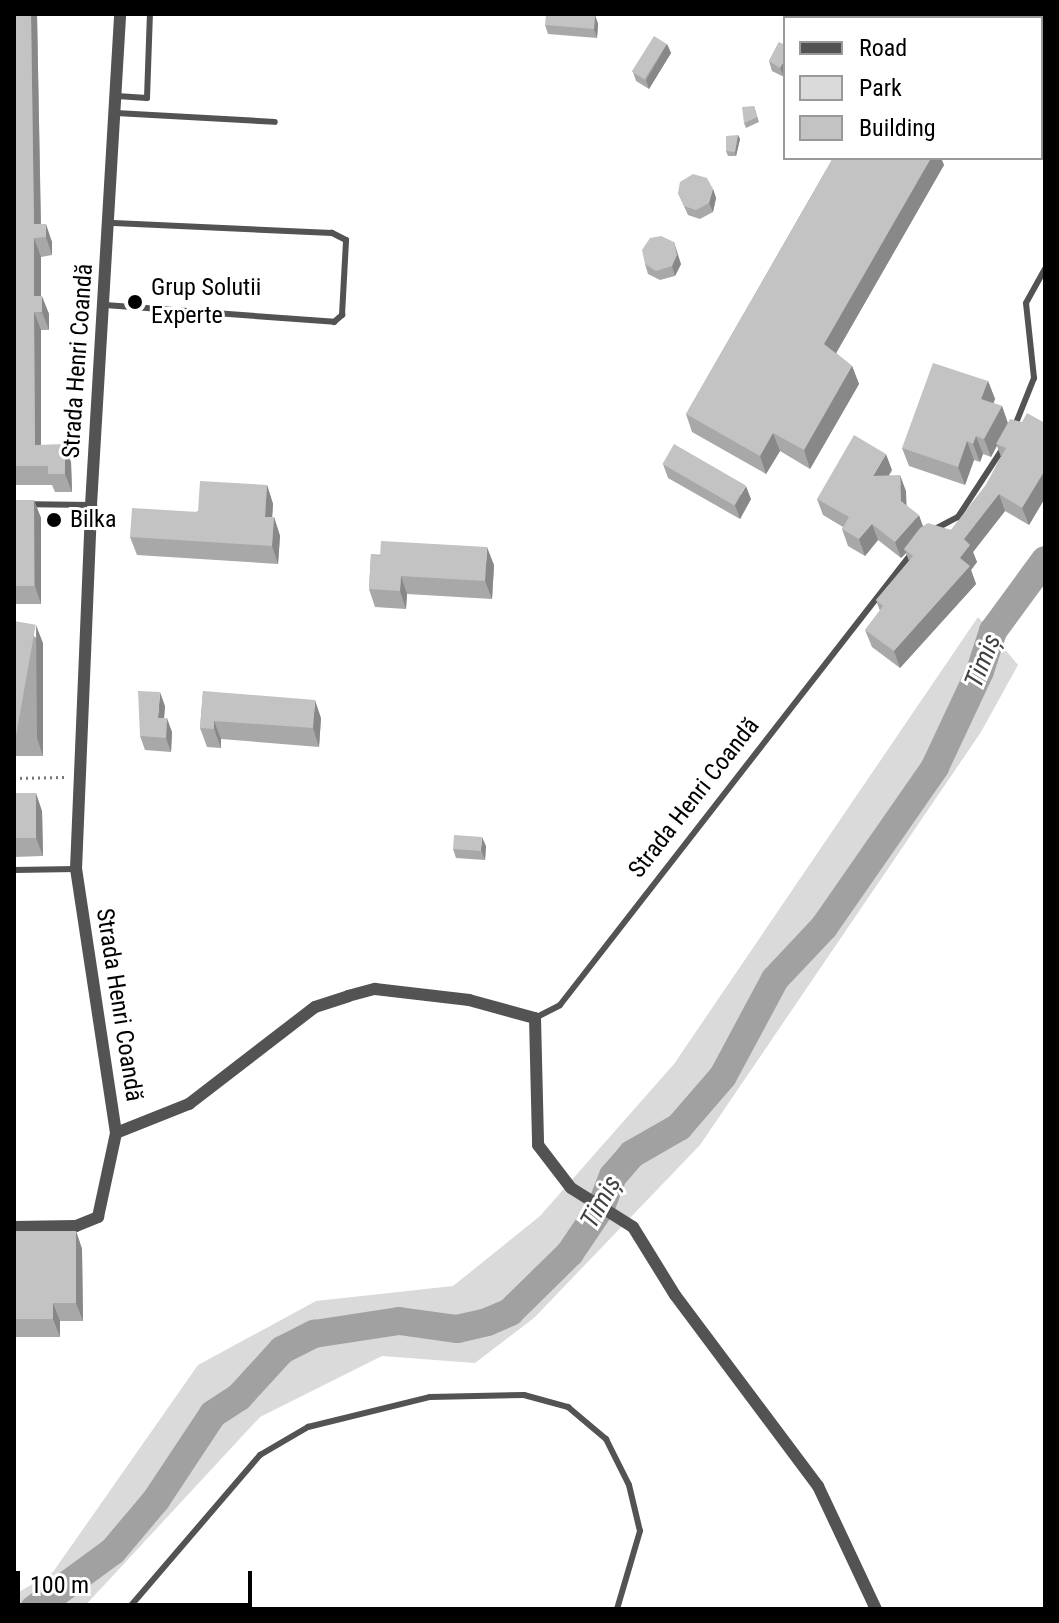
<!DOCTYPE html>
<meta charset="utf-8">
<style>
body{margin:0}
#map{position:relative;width:1059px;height:1623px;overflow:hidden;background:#fff;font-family:"Roboto Condensed",sans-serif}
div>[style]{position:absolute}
.green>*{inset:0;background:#dadada}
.river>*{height:28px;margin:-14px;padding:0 14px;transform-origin:14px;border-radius:14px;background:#a1a1a1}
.path>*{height:3px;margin-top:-1.5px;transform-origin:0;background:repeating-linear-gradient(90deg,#757575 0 2px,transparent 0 6px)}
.service>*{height:6px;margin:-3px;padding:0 3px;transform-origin:3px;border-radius:3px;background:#535353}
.minor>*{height:12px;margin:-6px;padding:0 6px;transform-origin:6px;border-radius:6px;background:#535353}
.wall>*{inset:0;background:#a8a8a8;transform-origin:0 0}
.shaded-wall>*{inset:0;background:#888}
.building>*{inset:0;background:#c3c3c3;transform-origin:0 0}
.dots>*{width:22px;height:22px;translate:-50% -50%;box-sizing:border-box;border:4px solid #fff;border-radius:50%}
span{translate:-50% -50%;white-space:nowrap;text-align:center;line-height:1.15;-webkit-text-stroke:6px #fff;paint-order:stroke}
.poi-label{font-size:24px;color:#000}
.left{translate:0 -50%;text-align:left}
.street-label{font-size:24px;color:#000}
.water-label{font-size:26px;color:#424242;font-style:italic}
.frame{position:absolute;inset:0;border:16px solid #000;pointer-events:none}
.legend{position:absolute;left:783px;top:16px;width:260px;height:144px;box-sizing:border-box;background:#fff;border:2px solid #999;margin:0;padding:10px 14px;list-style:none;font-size:24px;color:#000}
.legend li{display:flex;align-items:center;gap:16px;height:40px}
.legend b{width:40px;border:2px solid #999}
.scale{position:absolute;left:16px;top:1571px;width:236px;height:36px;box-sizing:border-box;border:4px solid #000;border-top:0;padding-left:10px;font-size:24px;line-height:28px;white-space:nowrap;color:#000;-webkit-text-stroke:6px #fff;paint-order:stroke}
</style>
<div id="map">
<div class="green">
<div style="clip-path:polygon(978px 617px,1018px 665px,981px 732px,700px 1145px,534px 1318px,475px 1363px,382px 1356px,260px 1417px,82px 1609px,14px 1609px,14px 1595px,53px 1572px,198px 1365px,316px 1301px,453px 1286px,540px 1216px,674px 1064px)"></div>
</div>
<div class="river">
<div style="left:34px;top:1609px;width:98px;rotate:-36.3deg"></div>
<div style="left:113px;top:1551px;width:67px;rotate:-49.9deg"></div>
<div style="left:156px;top:1500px;width:103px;rotate:-56.5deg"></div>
<div style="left:213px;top:1414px;width:31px;rotate:-33deg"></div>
<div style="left:239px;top:1397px;width:64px;rotate:-47.5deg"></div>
<div style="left:282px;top:1350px;width:36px;rotate:-27deg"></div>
<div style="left:314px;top:1334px;width:86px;rotate:-8.7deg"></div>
<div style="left:399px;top:1321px;width:59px;rotate:7.9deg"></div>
<div style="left:457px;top:1329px;width:31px;rotate:-13deg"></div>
<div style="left:487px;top:1322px;width:25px;rotate:-23deg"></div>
<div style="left:510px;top:1312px;width:84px;rotate:-44.5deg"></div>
<div style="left:570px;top:1253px;width:55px;rotate:-56deg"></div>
<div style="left:601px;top:1207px;width:33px;rotate:-69deg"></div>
<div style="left:613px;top:1176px;width:29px;rotate:-49deg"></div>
<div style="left:632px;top:1154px;width:54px;rotate:-29.9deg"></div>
<div style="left:679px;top:1127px;width:67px;rotate:-49.2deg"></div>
<div style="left:723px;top:1076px;width:110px;rotate:-61.8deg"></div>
<div style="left:775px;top:979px;width:71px;rotate:-46.7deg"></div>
<div style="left:824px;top:927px;width:195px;rotate:-55.2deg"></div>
<div style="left:935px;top:767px;width:106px;rotate:-64.9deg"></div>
<div style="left:980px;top:671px;width:42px;rotate:-72deg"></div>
<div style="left:993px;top:631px;width:88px;rotate:-53.8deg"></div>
</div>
<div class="path">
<div style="left:14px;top:778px;width:52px;rotate:-1.1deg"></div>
</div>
<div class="service">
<div style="left:117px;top:96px;width:30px;rotate:4deg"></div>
<div style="left:147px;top:98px;width:84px;rotate:-88deg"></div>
<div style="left:116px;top:113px;width:159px;rotate:3.2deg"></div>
<div style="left:105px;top:305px;width:230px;rotate:4.2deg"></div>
<div style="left:334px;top:322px;width:11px;rotate:-41deg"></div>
<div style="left:342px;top:315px;width:75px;rotate:-86.9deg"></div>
<div style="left:346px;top:240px;width:16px;rotate:-153deg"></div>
<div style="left:332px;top:233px;width:224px;rotate:-177.4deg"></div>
<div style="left:1014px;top:428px;width:54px;rotate:-68.2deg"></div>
<div style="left:1034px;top:378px;width:75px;rotate:-96.1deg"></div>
<div style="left:1026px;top:303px;width:39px;rotate:-61deg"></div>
<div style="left:14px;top:504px;width:77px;rotate:0.7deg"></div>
<div style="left:935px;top:529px;width:26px;rotate:-28deg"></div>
<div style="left:958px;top:517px;width:82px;rotate:-56.9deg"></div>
<div style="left:14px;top:870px;width:62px;rotate:-0.9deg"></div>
<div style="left:535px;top:1018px;width:28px;rotate:-27deg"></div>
<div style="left:560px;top:1005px;width:571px;rotate:-52.11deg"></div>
<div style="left:128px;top:1609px;width:203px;rotate:-49.4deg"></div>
<div style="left:260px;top:1455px;width:56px;rotate:-30.3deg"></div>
<div style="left:308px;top:1427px;width:126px;rotate:-13.8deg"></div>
<div style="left:430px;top:1397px;width:94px;rotate:-1.2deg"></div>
<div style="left:524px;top:1395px;width:46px;rotate:15.3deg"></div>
<div style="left:568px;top:1407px;width:50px;rotate:40.1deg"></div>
<div style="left:606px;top:1439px;width:51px;rotate:63.4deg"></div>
<div style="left:629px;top:1485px;width:47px;rotate:76.6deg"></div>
<div style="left:640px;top:1531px;width:81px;rotate:106.4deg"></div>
</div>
<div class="minor">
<div style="left:116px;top:1133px;width:79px;rotate:-21.7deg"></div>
<div style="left:189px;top:1104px;width:159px;rotate:-37.6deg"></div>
<div style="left:315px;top:1007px;width:35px;rotate:-18deg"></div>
<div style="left:348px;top:996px;width:28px;rotate:-15deg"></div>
<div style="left:375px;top:989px;width:95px;rotate:6.7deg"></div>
<div style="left:469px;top:1000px;width:68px;rotate:15.3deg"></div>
<div style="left:535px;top:1018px;width:127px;rotate:88.6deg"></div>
<div style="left:538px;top:1145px;width:54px;rotate:52.5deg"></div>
<div style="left:571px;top:1188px;width:73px;rotate:32.2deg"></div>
<div style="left:633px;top:1227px;width:80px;rotate:58.3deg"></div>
<div style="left:675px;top:1295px;width:239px;rotate:53.2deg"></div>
<div style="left:818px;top:1486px;width:136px;rotate:64.8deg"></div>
<div style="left:14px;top:1227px;width:62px;rotate:-0.9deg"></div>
<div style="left:76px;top:1226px;width:24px;rotate:-22deg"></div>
<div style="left:98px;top:1217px;width:86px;rotate:-77.9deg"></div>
<div style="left:116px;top:1133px;width:267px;rotate:-98.6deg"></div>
<div style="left:76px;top:869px;width:364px;rotate:-87.6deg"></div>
<div style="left:91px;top:505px;width:492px;rotate:-86.6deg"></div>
</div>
<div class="wall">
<div style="clip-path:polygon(14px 14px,37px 14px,41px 224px,52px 242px,52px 255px,41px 257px,41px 296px,49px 314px,49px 330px,41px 330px,41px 445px,71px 462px,72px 492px,55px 492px,52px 485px,14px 485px)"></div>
<div style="left:807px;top:14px;width:228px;height:8px"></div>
<div style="clip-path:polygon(595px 15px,598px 24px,597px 38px,548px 34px,545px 25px)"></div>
<div style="clip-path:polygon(779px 42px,784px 77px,772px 71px,769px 61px)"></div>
<div style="clip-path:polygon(667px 44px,671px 53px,649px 89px,636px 81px,633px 72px)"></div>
<div style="clip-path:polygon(754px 106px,759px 122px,746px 128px,744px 123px)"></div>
<div style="clip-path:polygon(738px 135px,740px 139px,736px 156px,728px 156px,726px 151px)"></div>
<div style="clip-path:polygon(833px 158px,941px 158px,944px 165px,836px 353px,852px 366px,859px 384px,810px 469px,780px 451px,766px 474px,692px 432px,686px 414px)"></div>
<div style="clip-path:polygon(713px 189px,716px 198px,713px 212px,700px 219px,688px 215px,678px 193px)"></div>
<div style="clip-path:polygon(645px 264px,681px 264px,675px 276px,660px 280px,648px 274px)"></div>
<div style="clip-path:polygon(988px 381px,995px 399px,993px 403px,1002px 406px,1008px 423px,1045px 423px,1045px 498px,1029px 525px,1005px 511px,973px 552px,977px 562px,971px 570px,976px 584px,900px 668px,872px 647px,865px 630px,880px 611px,876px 600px,909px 561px,906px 553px,901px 558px,878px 540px,865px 556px,848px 546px,842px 529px,843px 527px,823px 515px,817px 499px,892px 470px,889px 475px,906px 491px,906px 505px,923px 526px,951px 530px,986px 485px,1001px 457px,997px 446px,991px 457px,983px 454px,980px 462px,974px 460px,965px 485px,909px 466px,902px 448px)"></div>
<div style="clip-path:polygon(663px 464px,751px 499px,740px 519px,668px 478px)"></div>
<div style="clip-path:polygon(267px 485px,273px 504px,272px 517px,274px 517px,280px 536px,278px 564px,137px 555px,130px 537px)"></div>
<div style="clip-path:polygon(14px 500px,34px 500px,41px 518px,41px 604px,14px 604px)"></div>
<div style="clip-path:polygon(371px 554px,494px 565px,492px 599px,407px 594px,406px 609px,375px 607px,369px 589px)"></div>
<div style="clip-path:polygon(14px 621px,43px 643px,43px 756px,16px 756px,16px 774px,14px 774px)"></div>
<div style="clip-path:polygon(203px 691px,321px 718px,319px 747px,221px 739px,221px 748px,207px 747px,200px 728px)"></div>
<div style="clip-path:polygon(165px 706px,164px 718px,172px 732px,171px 752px,145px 750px,140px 736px)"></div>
<div style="clip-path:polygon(14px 793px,42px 811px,43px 856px,14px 857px)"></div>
<div style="clip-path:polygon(486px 846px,485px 860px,456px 858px,453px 849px)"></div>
<div style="clip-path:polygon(14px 1231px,76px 1231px,82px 1249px,83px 1321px,60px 1321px,60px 1337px,14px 1337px)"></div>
</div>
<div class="shaded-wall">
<div style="clip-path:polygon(31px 14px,37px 14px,41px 237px,34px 224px)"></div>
<div style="clip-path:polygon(1017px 14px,1035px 14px,1032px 18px,1014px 18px)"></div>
<div style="clip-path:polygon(595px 15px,598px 24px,597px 38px,594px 29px)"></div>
<div style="clip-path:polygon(667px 44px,671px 53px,649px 89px,646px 80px)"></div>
<div style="clip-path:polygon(785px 59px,785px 75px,784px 77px,780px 68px)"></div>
<div style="clip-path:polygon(738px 135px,740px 139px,736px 156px,735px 152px)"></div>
<div style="clip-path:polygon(931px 158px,941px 158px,944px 165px,831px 362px,824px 344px)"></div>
<div style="clip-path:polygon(713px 189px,716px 198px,713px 212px,709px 203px)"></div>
<div style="clip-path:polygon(46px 224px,52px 242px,52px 255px,46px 237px)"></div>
<div style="clip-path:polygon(34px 238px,41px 257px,41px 314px,34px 296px)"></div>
<div style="clip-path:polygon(674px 242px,681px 264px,675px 276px,672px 266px)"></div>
<div style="clip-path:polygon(42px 296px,49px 314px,49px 330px,42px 312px)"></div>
<div style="clip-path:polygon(34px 312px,41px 330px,41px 463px,35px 445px)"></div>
<div style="clip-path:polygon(852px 366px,859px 384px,810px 469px,804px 450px)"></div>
<div style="clip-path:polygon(988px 381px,995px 399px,988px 417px,981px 399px)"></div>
<div style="clip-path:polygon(1002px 406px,1008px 424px,991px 457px,984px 439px)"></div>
<div style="clip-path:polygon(773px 433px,780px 451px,766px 474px,760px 456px)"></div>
<div style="clip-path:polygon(976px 436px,983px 454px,980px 462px,973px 444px)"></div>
<div style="clip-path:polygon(967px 441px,974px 460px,965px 485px,958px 467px)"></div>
<div style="clip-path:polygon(65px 444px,71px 462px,72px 492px,65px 474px)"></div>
<div style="clip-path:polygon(886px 454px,892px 470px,879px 492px,873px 476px)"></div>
<div style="clip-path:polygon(1045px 470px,1045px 498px,1029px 525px,1022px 508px)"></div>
<div style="clip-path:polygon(900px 475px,906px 491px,907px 517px,901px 501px)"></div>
<div style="clip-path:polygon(267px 485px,273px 504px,271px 535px,265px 517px)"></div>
<div style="clip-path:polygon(746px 486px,751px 499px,740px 519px,735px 505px)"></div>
<div style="clip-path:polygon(999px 494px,1005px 511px,973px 552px,977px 562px,971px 570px,976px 584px,900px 668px,894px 651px,964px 539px)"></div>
<div style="clip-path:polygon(34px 500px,41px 518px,41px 604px,35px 586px)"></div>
<div style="clip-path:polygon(919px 515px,925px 532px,904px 549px,906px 553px,901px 558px,895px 542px)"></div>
<div style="clip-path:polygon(274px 517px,280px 536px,278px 564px,272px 546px)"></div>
<div style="clip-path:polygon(872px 524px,878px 540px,865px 556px,859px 539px)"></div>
<div style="clip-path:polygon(487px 547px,494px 565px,492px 599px,485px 581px)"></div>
<div style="clip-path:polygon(401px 576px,407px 594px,406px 609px,400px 591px)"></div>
<div style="clip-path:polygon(36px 625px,43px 643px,43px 756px,37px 738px)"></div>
<div style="clip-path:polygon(160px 692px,165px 706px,163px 731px,158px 718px)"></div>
<div style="clip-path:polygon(315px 700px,321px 718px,319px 747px,313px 728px)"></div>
<div style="clip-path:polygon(167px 718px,172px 732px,171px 752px,166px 738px)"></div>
<div style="clip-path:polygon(214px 721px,221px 739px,221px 748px,214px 729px)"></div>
<div style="clip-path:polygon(14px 751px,16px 756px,16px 774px,14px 768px)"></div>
<div style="clip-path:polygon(36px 793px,42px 811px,43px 856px,36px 838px)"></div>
<div style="clip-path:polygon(482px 837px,486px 846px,485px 860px,481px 850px)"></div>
<div style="clip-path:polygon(76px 1231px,82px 1249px,83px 1321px,76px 1303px)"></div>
<div style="clip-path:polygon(53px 1303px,60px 1321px,60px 1337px,53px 1319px)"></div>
</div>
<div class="building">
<div style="clip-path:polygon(14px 14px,31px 14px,34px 224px,46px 224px,46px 237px,34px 238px,34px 296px,42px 296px,42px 312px,34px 312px,35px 445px,65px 444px,65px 474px,48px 474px,48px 466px,14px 466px)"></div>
<div style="clip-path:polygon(546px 14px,595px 15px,594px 29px,545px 25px)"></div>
<div style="left:832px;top:14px;width:185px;height:8px"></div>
<div style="left:654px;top:36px;width:15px;height:42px;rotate:32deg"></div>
<div style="clip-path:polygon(779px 42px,785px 45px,785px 59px,780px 68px,769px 61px)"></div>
<div style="clip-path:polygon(754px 106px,757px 117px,744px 123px,742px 107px)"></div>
<div style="clip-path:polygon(738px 135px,735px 152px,726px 151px,726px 136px)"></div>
<div style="clip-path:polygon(833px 158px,931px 158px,824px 344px,852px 366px,804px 450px,773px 433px,760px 456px,686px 414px)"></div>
<div style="clip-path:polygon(693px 174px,707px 178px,713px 189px,709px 203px,696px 210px,684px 206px,678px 193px,680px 182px)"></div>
<div style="clip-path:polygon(661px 236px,674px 242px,677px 255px,672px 266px,656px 271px,645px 264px,642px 250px,650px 238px)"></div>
<div style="clip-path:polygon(933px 363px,988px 381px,981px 399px,1002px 406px,984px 439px,976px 436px,973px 444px,967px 441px,958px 467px,902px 448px)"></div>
<div style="clip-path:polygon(1027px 413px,1045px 423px,1045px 470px,1022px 508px,999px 494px,964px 539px,970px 545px,960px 558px,970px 566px,894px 651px,865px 630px,883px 606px,876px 600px,913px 556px,904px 549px,920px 528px,928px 523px,951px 530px,986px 485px,1006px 448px,996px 444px,1010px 419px,1022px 422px)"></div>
<div style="clip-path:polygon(854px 435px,886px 454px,873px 476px,900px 475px,901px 501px,919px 515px,895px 542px,872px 524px,859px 539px,842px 529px,849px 517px,817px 499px)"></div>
<div style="left:674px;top:444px;width:83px;height:23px;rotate:30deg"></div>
<div style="clip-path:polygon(200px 481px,267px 485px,265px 517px,274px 517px,272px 546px,130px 537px,132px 508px,198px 512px)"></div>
<div style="left:14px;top:500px;width:20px;height:86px"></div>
<div style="clip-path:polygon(381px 541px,487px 547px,485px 581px,401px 576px,400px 591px,369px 589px,371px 554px,380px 556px)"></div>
<div style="left:14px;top:621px;width:22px;height:117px;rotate:10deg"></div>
<div style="clip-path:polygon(138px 691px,160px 692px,158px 718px,167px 718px,166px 738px,140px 736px)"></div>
<div style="clip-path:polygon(203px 691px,315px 700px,313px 728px,214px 721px,214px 729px,200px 728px)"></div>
<div style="left:14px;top:793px;width:22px;height:45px"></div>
<div style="left:454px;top:835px;width:28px;height:14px;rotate:4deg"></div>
<div style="clip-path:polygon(14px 1231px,76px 1231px,76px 1303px,53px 1303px,53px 1319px,14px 1319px)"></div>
</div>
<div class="dots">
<div style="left:135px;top:302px;background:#000"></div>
<div style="left:54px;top:520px;background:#000"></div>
</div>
<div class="poi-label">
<span class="left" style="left:151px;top:302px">Grup Solutii<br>Experte</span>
<span class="left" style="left:70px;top:520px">Bilka</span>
</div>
<div class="street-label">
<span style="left:78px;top:361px;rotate:-86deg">Strada Henri Coandă</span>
<span style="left:694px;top:798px;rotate:-52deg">Strada Henri Coandă</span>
<span style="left:119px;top:1005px;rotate:81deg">Strada Henri Coandă</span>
</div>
<div class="water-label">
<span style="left:983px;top:661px;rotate:-68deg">Timiș</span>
<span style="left:601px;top:1202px;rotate:-61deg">Timiș</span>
</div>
<div class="frame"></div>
<ul class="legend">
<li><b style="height:10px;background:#535353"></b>Road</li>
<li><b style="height:22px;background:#dadada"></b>Park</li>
<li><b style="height:22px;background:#c3c3c3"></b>Building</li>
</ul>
<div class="scale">100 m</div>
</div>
